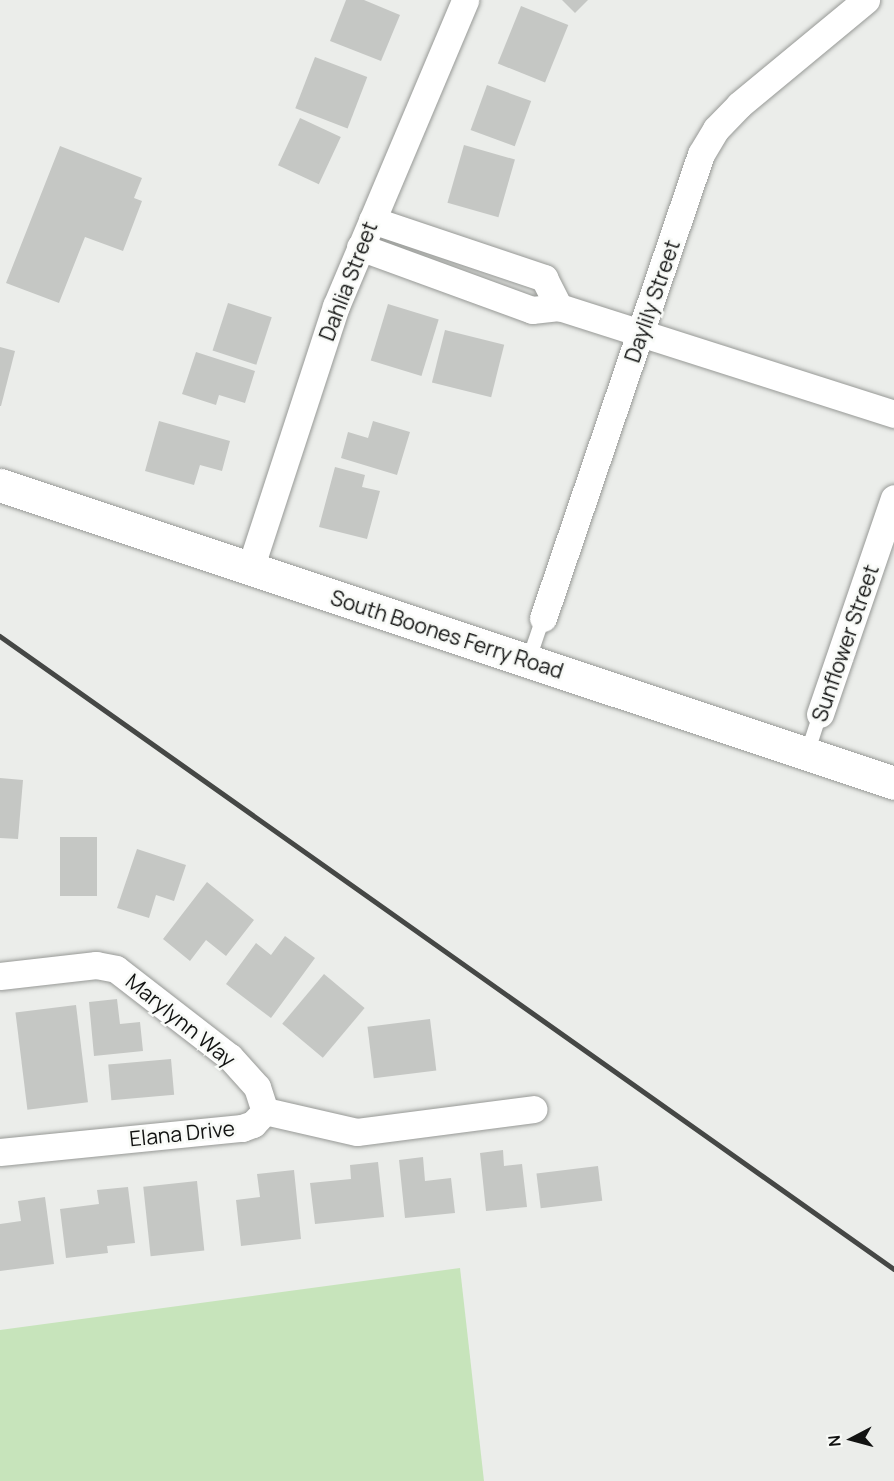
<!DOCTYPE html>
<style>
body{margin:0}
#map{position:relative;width:894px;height:1481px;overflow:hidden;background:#ebedea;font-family:Manrope,sans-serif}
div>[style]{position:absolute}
.green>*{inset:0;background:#c7e4bb}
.building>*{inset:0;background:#c5c7c4;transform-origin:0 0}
.roads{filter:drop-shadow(0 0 2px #979996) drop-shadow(0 0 2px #979996)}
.service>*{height:14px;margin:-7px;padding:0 7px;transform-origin:7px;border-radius:7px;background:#fff}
.minor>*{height:27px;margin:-13.5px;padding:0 13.5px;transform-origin:13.5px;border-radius:13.5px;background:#fff}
.secondary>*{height:33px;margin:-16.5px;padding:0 16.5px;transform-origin:16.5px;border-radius:16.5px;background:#fff}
.rail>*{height:4.5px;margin:-2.25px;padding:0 2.25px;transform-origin:2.25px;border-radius:2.25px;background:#454745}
span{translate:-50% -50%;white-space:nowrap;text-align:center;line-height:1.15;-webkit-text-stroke:5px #f8faf7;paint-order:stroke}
.street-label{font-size:21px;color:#121312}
.north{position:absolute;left:822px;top:1409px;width:60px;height:60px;-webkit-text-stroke:4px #f8faf7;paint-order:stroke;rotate:264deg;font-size:16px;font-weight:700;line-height:24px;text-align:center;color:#121312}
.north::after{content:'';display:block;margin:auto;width:21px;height:27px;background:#121312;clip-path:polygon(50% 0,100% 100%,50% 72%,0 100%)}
</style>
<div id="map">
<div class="green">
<div style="clip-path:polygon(460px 1268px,484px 1481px,0 1481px,0 1330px)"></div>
</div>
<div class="building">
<div style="clip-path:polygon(346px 0,364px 0,400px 15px,381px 61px,330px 41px)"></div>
<div style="clip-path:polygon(562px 0,588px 0,575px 13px)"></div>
<div style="left:521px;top:6px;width:51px;height:62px;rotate:22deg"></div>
<div style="left:315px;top:57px;width:56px;height:55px;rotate:21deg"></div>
<div style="left:487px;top:85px;width:47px;height:48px;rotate:20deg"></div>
<div style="left:300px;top:118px;width:45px;height:52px;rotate:25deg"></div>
<div style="left:464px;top:145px;width:53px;height:60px;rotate:16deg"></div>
<div style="clip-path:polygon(60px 146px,142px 178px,134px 198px,142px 201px,123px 251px,85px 237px,59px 303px,6px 283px)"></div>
<div style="left:228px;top:303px;width:46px;height:50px;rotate:18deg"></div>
<div style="left:388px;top:304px;width:53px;height:59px;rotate:17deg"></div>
<div style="left:445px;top:330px;width:61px;height:54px;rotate:14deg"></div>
<div style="clip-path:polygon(0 347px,15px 351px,1px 406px,0 406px)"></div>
<div style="clip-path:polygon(196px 352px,255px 371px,245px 403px,219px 395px,216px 405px,182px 394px)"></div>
<div style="clip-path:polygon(159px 421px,230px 441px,222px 471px,200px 465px,194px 485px,145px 471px)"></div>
<div style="clip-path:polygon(373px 421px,410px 432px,397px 475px,341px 458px,348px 432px,368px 438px)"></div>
<div style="clip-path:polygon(335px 467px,365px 475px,362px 487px,380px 491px,367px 539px,319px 527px)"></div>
<div style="clip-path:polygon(0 778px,23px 780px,18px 839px,0 838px)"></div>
<div style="left:60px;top:837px;width:37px;height:59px"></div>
<div style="clip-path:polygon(137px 849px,186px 865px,174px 901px,156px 895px,149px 918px,117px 908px)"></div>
<div style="clip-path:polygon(207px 882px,254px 920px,226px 956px,206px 940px,190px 961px,163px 939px)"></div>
<div style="clip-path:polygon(285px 936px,315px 958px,271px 1018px,226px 984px,256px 943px,271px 955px)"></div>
<div style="left:324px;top:974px;width:53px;height:65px;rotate:40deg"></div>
<div style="clip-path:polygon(117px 999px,120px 1024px,140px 1022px,143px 1051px,94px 1056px,89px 1002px)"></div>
<div style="left:76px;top:1005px;width:98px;height:61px;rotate:83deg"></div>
<div style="left:430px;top:1019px;width:52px;height:63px;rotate:83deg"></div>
<div style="left:171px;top:1059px;width:36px;height:63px;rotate:85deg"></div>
<div style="clip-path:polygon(503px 1150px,504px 1166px,522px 1164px,527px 1207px,486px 1211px,480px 1153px)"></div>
<div style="clip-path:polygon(423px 1157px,425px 1181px,451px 1178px,455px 1213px,405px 1218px,399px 1160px)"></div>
<div style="clip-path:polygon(378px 1162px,384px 1217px,315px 1224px,310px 1183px,351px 1179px,350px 1165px)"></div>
<div style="left:598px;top:1166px;width:35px;height:62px;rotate:83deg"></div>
<div style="clip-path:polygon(294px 1170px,301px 1239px,241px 1246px,236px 1200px,260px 1197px,257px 1174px)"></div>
<div style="left:197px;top:1181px;width:70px;height:54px;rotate:84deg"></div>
<div style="clip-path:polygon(128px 1187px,135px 1243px,107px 1246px,108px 1253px,66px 1258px,60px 1209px,99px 1204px,97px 1190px)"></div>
<div style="clip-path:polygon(45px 1197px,54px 1264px,0 1271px,0 1224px,21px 1221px,18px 1201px)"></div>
</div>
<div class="roads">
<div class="service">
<div style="left:528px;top:662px;width:46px;rotate:-71.2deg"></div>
<div style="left:807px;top:754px;width:42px;rotate:-72deg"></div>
</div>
<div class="minor">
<div style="left:372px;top:220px;width:182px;rotate:18.6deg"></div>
<div style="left:544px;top:278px;width:33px;rotate:63deg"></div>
<div style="left:360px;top:247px;width:183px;rotate:20.1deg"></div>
<div style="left:532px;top:310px;width:27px;rotate:-6deg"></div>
<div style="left:559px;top:307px;width:352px;rotate:17.7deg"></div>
<div style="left:250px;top:569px;width:277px;rotate:-71.9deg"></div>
<div style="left:336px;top:306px;width:332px;rotate:-67.1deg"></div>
<div style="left:543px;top:618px;width:490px;rotate:-71.2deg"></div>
<div style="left:701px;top:154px;width:29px;rotate:-59deg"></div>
<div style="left:716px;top:129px;width:33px;rotate:-46deg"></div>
<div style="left:739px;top:105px;width:165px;rotate:-39.6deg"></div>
<div style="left:820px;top:714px;width:228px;rotate:-71.1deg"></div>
<div style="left:0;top:976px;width:97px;rotate:-6.5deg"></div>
<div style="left:96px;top:965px;width:20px;rotate:11deg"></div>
<div style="left:116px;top:969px;width:144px;rotate:37.7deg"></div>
<div style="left:230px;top:1057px;width:40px;rotate:48deg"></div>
<div style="left:257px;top:1087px;width:25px;rotate:72deg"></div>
<div style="left:0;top:1152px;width:243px;rotate:-5.7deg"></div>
<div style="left:242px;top:1128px;width:12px;rotate:-20deg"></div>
<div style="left:253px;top:1124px;width:18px;rotate:-47deg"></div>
<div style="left:265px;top:1111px;width:94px;rotate:12.9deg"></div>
<div style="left:357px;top:1132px;width:178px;rotate:-7.4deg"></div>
</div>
<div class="secondary">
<div style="left:0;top:485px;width:942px;rotate:18.43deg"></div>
</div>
</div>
<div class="rail">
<div style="left:0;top:636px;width:1095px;rotate:35.3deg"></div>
</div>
<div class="street-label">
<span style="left:348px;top:281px;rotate:-69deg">Dahlia Street</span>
<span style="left:652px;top:301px;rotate:-71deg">Daylily Street</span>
<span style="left:447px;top:634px;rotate:18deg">South Boones Ferry Road</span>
<span style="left:845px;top:643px;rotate:-71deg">Sunflower Street</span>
<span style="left:181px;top:1020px;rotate:39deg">Marylynn Way</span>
<span style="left:182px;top:1133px;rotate:-6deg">Elana Drive</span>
</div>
<div class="north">N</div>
</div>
